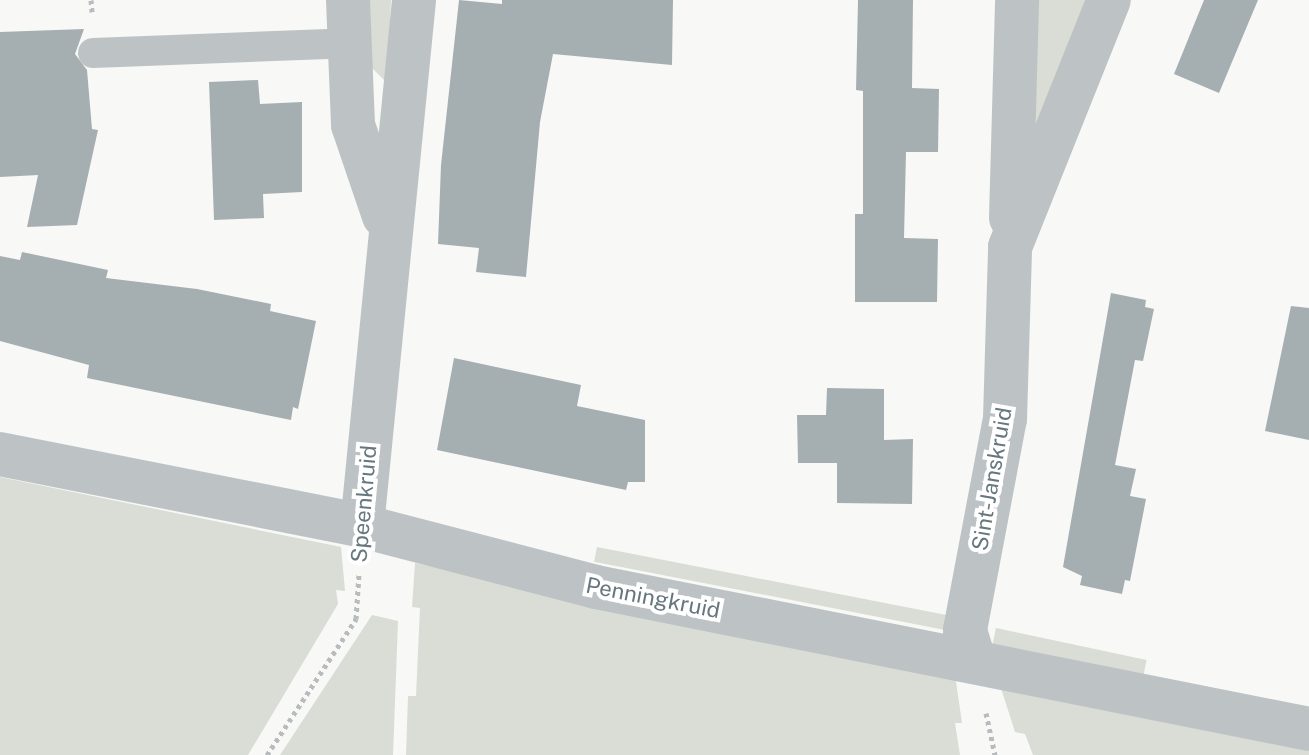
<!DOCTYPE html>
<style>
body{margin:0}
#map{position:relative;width:1309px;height:755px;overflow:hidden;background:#f8f8f6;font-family:"Public Sans",sans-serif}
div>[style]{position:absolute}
.green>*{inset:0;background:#d9ddd5;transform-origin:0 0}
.building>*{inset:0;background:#a5afb2}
.path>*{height:5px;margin-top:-2.5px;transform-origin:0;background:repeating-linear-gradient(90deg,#b8bcbe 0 4px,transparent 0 8px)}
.service>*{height:30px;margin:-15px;padding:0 15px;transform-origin:15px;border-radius:15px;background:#bdc3c5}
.minor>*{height:44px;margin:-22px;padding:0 22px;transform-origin:22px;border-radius:22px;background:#bdc3c5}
span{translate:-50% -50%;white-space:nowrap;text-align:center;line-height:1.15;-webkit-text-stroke:8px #fff;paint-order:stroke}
.street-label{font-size:22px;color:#66777e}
</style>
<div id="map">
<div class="green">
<div style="clip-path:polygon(362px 0,391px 0,387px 83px,364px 60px)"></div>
<div style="clip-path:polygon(1028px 0,1087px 0,1020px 189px)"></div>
<div style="clip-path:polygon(0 477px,341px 547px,345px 591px,336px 590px,338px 604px,248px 755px,0 755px)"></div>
<div style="left:597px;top:547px;width:356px;height:15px;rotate:11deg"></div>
<div style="clip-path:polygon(415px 563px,955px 675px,962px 723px,955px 723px,960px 755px,406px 755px,408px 696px,416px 696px,420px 608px,412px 607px)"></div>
<div style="clip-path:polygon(372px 615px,398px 621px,393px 755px,280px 755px)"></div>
<div style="left:996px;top:628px;width:154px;height:16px;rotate:12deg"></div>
<div style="clip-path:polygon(1000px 685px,1309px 750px,1309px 755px,1033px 755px,1025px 734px,1015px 732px)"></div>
</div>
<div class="building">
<div style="clip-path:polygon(459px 0,502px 4px,502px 0,673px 0,672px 65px,553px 54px,540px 122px,526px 277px,476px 272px,479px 248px,438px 244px,441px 165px)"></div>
<div style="clip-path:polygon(858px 0,913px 0,912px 88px,939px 89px,938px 152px,906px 152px,904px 238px,938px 239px,937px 302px,855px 302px,855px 214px,863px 214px,863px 91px,856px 90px)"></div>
<div style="clip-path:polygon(1204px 0,1258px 0,1219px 93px,1174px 74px)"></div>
<div style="clip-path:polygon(84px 29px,75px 54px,87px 70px,92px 129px,98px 130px,77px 225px,27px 227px,38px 175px,0 177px,0 32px)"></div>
<div style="clip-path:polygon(258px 80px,260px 104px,302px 102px,302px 192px,263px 194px,264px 218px,214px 220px,209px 82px)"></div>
<div style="clip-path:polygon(22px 252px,108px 270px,106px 278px,197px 289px,271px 304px,270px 311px,316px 321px,298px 409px,293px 407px,291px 420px,87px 378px,89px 365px,0 341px,0 256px,20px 260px)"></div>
<div style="clip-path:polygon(1111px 293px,1146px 300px,1145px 307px,1154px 309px,1143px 361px,1135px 360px,1115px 465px,1136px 469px,1130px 496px,1146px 499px,1130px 581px,1125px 580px,1122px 594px,1080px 585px,1082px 576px,1063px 567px)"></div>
<div style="clip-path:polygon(1291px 306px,1309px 308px,1309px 440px,1265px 431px)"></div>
<div style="clip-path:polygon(454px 358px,581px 385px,577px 406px,645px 420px,645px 482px,628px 482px,626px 490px,437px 450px)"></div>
<div style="clip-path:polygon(827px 388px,884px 389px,884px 440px,913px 439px,912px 504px,837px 503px,837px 463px,798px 463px,797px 415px,826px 415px)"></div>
</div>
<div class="path">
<div style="left:91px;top:0;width:12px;rotate:85deg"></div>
<div style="left:986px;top:713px;width:43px;rotate:77.9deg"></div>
<div style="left:267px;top:755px;width:163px;rotate:-56.8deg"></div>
<div style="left:356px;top:619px;width:45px;rotate:-86.2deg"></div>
</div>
<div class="service">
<div style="left:93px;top:53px;width:256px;rotate:-2.2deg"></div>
</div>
<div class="minor">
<div style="left:348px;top:0;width:125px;rotate:87.7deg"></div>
<div style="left:353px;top:125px;width:96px;rotate:71.2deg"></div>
<div style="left:1011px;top:218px;width:218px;rotate:-88.4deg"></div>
<div style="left:0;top:454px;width:369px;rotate:11.2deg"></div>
<div style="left:362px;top:526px;width:242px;rotate:14.6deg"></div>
<div style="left:596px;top:587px;width:727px;rotate:11.26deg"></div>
<div style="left:362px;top:526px;width:529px;rotate:-84.35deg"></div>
<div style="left:974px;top:660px;width:31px;rotate:-107deg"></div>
<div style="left:965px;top:630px;width:215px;rotate:-79.3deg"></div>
<div style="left:1005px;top:419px;width:172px;rotate:-88.3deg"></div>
<div style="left:1010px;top:247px;width:266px;rotate:-68.2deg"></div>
</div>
<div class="street-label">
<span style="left:992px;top:479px;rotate:-80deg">Sint-Janskruid</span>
<span style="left:364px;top:504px;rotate:-85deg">Speenkruid</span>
<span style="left:653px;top:598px;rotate:11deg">Penningkruid</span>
</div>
</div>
